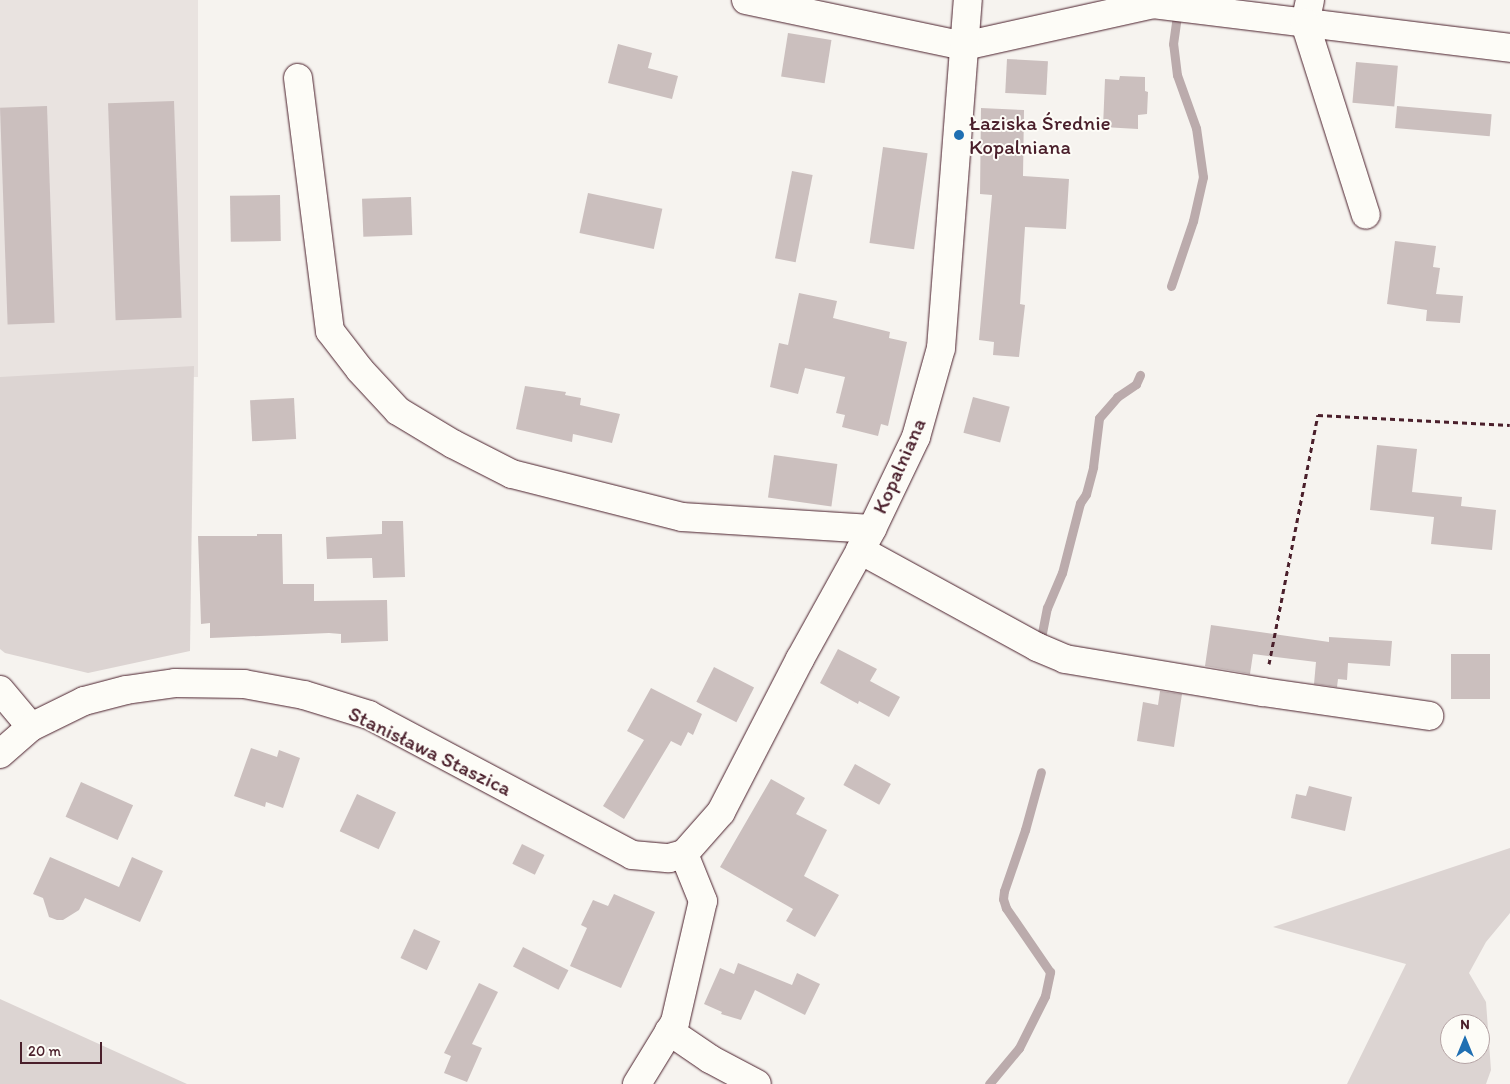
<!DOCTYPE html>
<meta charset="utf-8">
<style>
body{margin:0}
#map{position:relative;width:1510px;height:1084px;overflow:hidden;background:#f6f3ef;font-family:Itim,sans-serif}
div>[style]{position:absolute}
.built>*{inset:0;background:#e9e3e0;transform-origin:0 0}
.green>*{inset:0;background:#dcd4d2}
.stream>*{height:9px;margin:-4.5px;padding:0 4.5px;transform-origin:4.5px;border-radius:4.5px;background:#bbabac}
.building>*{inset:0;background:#cbbfbe;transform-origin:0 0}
.path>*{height:3px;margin-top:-1.5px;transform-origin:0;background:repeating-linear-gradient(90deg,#4a1f2b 0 5px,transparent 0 9px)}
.roads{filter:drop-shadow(0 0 1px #4a1f2b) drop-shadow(0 0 1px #4a1f2b)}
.minor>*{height:28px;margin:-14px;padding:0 14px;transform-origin:14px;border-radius:14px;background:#fdfcf7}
.dots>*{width:14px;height:14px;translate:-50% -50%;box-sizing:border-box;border:2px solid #fdfcf7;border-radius:50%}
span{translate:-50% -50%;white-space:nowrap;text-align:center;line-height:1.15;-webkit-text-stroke:4px #fdfcf7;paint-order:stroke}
.poi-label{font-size:21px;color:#4a1f2b}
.left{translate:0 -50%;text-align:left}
.street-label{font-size:21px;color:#4a1f2b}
.north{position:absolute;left:1440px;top:1014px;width:50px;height:50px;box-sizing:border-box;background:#fdfcf7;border:1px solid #b5a4a5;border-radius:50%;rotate:0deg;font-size:14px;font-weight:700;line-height:20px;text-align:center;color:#4a1f2b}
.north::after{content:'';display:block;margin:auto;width:18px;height:22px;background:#1f6fb2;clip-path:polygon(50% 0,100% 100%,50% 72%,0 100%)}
.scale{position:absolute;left:20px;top:1042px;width:82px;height:22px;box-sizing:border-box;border:2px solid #4a1f2b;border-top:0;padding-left:6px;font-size:15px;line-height:18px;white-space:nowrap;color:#4a1f2b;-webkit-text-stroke:4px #fdfcf7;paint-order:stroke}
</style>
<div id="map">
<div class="built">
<div style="left:0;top:0;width:198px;height:377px"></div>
</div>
<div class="green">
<div style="clip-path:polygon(194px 366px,190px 651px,88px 673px,5px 653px,0 649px,0 377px)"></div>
<div style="clip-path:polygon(evenodd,1510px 848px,1510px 913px,1486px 942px,1469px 973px,1486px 1002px,1491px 1070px,1486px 1084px,1347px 1084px,1406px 964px,1273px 927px,1510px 848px,1450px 1024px,1480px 1024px,1480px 1054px,1450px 1054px,1450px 1024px)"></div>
<div style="clip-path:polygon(0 999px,187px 1084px,0 1084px)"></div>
</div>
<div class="stream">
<div style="left:1171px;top:286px;width:69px;rotate:-71.3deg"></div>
<div style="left:1193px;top:221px;width:45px;rotate:-77.2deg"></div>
<div style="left:1203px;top:177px;width:49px;rotate:-98.1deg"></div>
<div style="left:1196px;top:128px;width:56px;rotate:-109.7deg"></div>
<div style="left:1177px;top:75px;width:31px;rotate:-97deg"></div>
<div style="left:1173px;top:44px;width:34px;rotate:-82deg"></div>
<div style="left:1041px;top:638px;width:31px;rotate:-79deg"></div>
<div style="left:1047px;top:608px;width:38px;rotate:-67deg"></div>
<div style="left:1062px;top:573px;width:72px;rotate:-75.6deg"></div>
<div style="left:1080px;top:503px;width:11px;rotate:-56deg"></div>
<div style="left:1086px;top:494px;width:28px;rotate:-75deg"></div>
<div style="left:1093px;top:467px;width:49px;rotate:-83deg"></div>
<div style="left:1099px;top:418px;width:28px;rotate:-49deg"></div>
<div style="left:1117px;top:397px;width:23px;rotate:-34deg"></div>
<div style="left:1136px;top:384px;width:10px;rotate:-66deg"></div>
<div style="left:989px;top:1084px;width:47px;rotate:-50.2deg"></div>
<div style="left:1019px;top:1048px;width:58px;rotate:-63.4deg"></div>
<div style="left:1045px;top:996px;width:25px;rotate:-78deg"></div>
<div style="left:1050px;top:972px;width:78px;rotate:-124.5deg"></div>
<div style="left:1006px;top:908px;width:9px;rotate:-108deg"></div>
<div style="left:1003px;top:899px;width:8px;rotate:-83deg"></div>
<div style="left:1004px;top:891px;width:65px;rotate:-71deg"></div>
<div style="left:1025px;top:830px;width:60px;rotate:-74.6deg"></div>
</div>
<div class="building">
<div style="left:788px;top:33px;width:44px;height:44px;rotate:9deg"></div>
<div style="clip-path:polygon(618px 44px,652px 53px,648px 68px,678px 76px,672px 99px,608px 83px)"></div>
<div style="left:1007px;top:59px;width:41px;height:34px;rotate:3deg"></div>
<div style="left:1356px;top:62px;width:42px;height:41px;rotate:5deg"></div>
<div style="clip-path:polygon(1120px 76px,1145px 77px,1145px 91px,1148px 92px,1147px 114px,1138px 115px,1138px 129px,1103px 127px,1105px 79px,1119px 80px)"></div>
<div style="left:174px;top:101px;width:217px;height:66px;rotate:88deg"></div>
<div style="left:47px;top:106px;width:217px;height:47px;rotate:88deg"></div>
<div style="left:1397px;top:106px;width:95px;height:22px;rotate:5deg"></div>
<div style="clip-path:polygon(981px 108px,1024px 110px,1023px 176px,1069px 179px,1066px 229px,1025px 227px,1020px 304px,1025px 305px,1019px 357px,993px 355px,994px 342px,979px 340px,992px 195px,980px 194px)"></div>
<div style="left:883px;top:147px;width:45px;height:97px;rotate:8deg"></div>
<div style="left:792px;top:171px;width:21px;height:89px;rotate:11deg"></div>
<div style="left:588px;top:193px;width:76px;height:41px;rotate:12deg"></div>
<div style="left:280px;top:195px;width:46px;height:50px;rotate:89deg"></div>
<div style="left:411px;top:197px;width:38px;height:49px;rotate:88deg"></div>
<div style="clip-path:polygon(1395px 241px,1436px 246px,1433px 267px,1440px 268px,1436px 294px,1463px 296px,1460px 323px,1426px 321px,1427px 310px,1387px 304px)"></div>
<div style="clip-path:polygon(799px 293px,837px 301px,833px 318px,890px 332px,889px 338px,907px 342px,888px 426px,881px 424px,878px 436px,842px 427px,845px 415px,836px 413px,845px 377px,805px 368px,798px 394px,770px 387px,779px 343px,788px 345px)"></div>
<div style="clip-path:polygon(525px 386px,566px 392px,565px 395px,581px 398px,580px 405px,620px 414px,612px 443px,573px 434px,572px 442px,516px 429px)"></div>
<div style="left:973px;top:397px;width:38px;height:37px;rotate:15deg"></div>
<div style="left:294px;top:398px;width:41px;height:44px;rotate:87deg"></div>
<div style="clip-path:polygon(1377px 445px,1417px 449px,1412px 492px,1462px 497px,1461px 506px,1496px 510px,1492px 550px,1431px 544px,1434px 517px,1370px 510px)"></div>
<div style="left:774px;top:455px;width:64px;height:43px;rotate:8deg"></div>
<div style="clip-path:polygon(382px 521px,403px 521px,405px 577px,373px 578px,372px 558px,327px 559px,326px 537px,382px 534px)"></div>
<div style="clip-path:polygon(257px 534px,282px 534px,283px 584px,314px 584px,314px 601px,387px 600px,388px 641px,341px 643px,341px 634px,329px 633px,210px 638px,210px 623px,201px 624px,198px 536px,257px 536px)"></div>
<div style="clip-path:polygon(1211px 625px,1329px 642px,1329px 637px,1392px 641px,1390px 666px,1348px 663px,1347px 680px,1338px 679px,1337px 687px,1314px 684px,1316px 662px,1253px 654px,1250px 674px,1205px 666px)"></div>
<div style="clip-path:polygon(838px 649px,877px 669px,870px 681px,900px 697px,889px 717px,859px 701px,858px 704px,820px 683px)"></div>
<div style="left:1451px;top:654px;width:39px;height:45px"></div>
<div style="left:714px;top:667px;width:45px;height:39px;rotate:27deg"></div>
<div style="clip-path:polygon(651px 688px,702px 714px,693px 735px,688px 732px,681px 746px,671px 741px,624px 819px,603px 806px,644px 740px,627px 731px)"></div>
<div style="clip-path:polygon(1160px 691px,1182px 694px,1174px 747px,1137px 741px,1143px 702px,1158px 705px)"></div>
<div style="clip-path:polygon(251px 748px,277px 757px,279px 750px,300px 758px,283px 808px,266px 802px,265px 807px,234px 796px)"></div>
<div style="left:855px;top:764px;width:41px;height:24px;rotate:29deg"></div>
<div style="clip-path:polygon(771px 779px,805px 798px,796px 814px,827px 830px,804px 876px,839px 895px,815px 937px,786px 921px,793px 909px,720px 867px)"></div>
<div style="left:81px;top:782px;width:57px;height:38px;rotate:24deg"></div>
<div style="clip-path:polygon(1309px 786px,1352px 797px,1345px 831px,1291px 818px,1296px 794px,1306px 796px)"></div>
<div style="left:357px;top:794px;width:43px;height:41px;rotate:25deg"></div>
<div style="left:522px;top:844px;width:25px;height:22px;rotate:26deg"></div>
<div style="clip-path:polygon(50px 857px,119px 887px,132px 857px,163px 871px,140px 922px,85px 898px,79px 910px,63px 920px,57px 920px,49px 917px,43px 898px,33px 894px)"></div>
<div style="clip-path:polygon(614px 894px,655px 912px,621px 988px,570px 966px,587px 928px,581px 925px,593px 900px,608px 906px)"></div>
<div style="left:414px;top:929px;width:29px;height:32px;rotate:25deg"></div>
<div style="left:523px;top:947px;width:51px;height:22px;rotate:27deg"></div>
<div style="clip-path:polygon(738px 963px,792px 985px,797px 973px,820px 984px,805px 1015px,755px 990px,741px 1020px,721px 1014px,722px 1012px,704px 1004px,720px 968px,734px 974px)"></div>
<div style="clip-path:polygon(479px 983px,498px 992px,472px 1044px,482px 1048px,467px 1082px,444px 1073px,451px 1056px,444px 1053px)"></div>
</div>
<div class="path">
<div style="left:1269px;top:664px;width:254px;rotate:-78.9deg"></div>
<div style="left:1318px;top:415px;width:192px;rotate:3deg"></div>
</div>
<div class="roads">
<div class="minor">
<div style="left:746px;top:0;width:223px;rotate:11.9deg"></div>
<div style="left:964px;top:46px;width:194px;rotate:-12.5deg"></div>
<div style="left:1153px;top:4px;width:360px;rotate:7deg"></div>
<div style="left:1310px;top:0;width:24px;rotate:102deg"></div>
<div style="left:1305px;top:23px;width:201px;rotate:72.4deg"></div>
<div style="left:298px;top:78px;width:255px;rotate:82.8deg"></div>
<div style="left:330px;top:331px;width:49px;rotate:52.4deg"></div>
<div style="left:360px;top:370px;width:56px;rotate:47.2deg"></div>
<div style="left:398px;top:411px;width:64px;rotate:31deg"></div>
<div style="left:453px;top:444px;width:66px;rotate:27deg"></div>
<div style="left:512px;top:474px;width:175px;rotate:14.2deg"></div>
<div style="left:682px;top:517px;width:190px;rotate:3.6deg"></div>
<div style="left:860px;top:550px;width:202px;rotate:28.7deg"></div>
<div style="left:1037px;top:647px;width:30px;rotate:23deg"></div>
<div style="left:1065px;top:659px;width:201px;rotate:9.5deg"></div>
<div style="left:1263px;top:692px;width:168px;rotate:8.2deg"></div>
<div style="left:0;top:690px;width:48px;rotate:50deg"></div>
<div style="left:0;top:754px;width:41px;rotate:-41.1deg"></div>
<div style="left:31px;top:727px;width:59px;rotate:-26.1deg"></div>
<div style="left:84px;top:701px;width:43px;rotate:-14.7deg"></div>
<div style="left:126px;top:690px;width:49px;rotate:-8.1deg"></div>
<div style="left:175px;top:683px;width:69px;rotate:0.8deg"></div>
<div style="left:244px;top:684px;width:61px;rotate:10.4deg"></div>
<div style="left:304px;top:695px;width:68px;rotate:17.1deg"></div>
<div style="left:369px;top:715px;width:298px;rotate:28deg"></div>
<div style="left:632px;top:855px;width:37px;rotate:5deg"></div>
<div style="left:669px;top:858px;width:16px;rotate:-15deg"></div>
<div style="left:684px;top:854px;width:56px;rotate:-48.6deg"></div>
<div style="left:721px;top:812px;width:172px;rotate:-62.7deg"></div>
<div style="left:800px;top:659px;width:149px;rotate:-61deg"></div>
<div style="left:872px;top:529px;width:102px;rotate:-64.4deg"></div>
<div style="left:916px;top:437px;width:92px;rotate:-74.3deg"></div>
<div style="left:941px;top:348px;width:349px;rotate:-85.6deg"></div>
<div style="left:669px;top:1031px;width:50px;rotate:34.3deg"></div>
<div style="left:710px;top:1059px;width:53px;rotate:28deg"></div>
<div style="left:637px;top:1084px;width:73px;rotate:-58.5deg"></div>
<div style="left:675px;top:1022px;width:124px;rotate:-77deg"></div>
<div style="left:703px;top:901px;width:51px;rotate:-112deg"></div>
</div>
</div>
<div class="dots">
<div style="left:959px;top:135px;background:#1f6fb2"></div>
</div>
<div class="poi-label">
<span class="left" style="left:969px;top:135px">Łaziska Średnie<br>Kopalniana</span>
</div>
<div class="street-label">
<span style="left:899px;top:466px;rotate:-66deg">Kopalniana</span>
<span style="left:430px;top:751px;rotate:26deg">Stanisława Staszica</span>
</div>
<div class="north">N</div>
<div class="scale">20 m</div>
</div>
